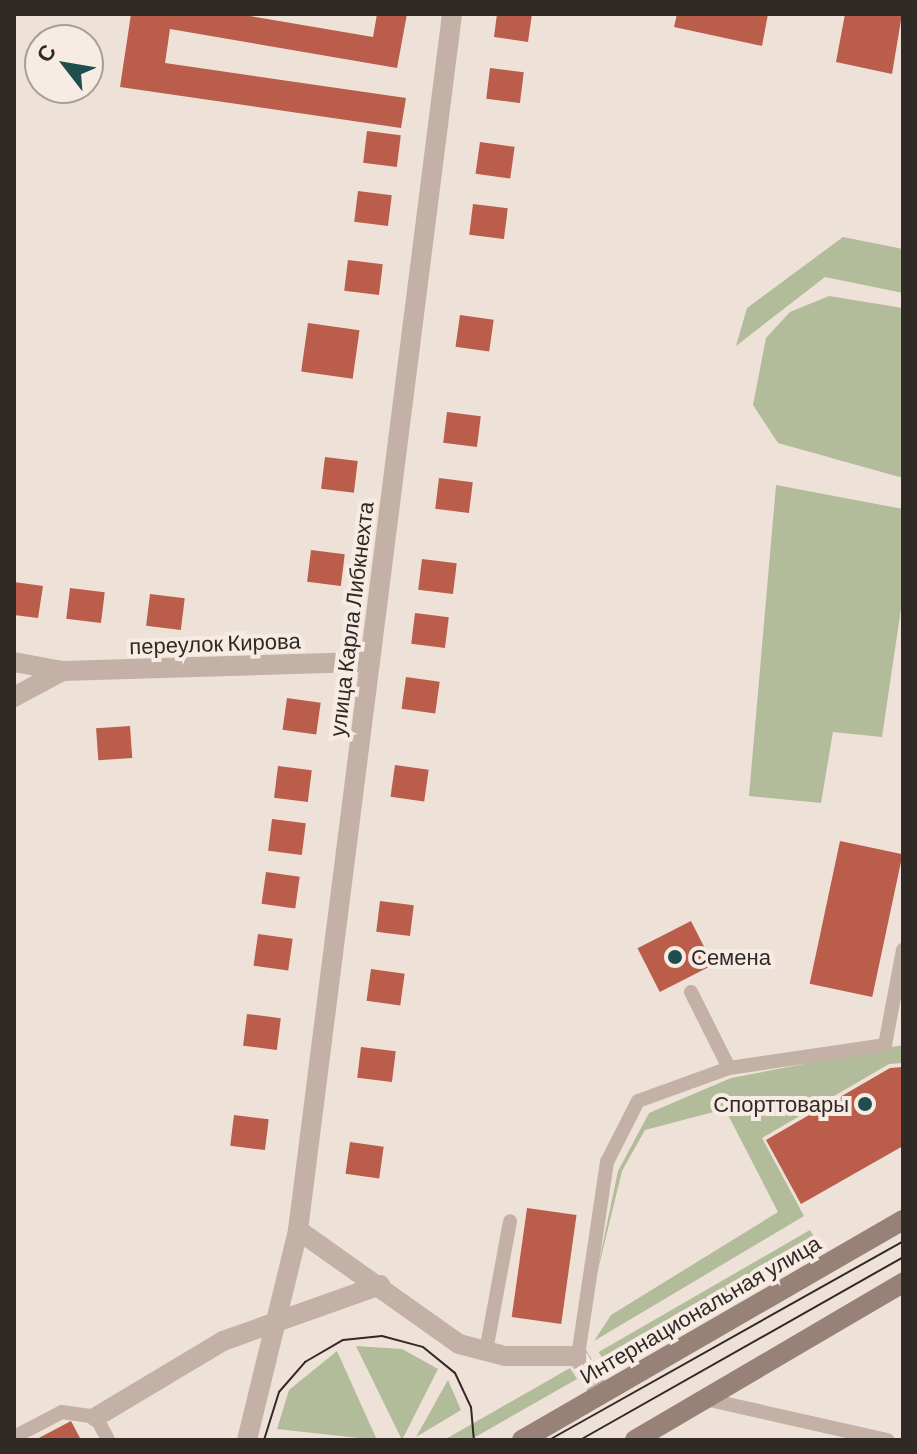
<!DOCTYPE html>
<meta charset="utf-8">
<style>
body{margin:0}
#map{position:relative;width:917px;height:1454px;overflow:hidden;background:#eee2d8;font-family:Barlow,sans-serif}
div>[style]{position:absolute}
.green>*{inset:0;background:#b2bb9a;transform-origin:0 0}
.building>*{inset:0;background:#ba5d4a;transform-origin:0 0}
.service>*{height:14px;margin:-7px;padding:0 7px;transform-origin:7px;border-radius:7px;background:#c4b1a6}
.minor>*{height:20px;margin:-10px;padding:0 10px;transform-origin:10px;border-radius:10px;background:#c4b1a6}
.secondary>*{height:20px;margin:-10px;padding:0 10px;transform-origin:10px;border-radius:10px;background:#988177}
.tram>*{height:2px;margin:-1px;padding:0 1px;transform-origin:1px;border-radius:1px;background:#312926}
.dots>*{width:22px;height:22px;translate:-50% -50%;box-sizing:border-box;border:4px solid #f6ece4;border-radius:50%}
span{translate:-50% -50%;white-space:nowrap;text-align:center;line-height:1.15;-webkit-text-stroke:8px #f6ece4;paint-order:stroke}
.street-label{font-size:22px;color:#312926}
.poi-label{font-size:22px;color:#312926}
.left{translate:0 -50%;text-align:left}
.right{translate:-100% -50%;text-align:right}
.frame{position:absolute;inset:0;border:16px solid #312926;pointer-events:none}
.north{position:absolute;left:24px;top:24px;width:80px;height:80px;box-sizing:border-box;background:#f6ece4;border:2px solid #a79e98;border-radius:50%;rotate:301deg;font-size:22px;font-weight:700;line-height:32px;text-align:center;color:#312926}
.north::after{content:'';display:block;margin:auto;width:28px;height:36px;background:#204e4e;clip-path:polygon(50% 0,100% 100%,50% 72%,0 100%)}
</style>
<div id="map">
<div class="green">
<div style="clip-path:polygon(843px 237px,903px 249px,903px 293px,825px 277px,736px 346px,747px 308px)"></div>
<div style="clip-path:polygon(829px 296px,903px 308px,903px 478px,778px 443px,753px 405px,766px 338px,790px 312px)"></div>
<div style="clip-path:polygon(776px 485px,903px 509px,903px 595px,882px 737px,833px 732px,821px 803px,749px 796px)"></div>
<div style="clip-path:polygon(903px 1045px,903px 1063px,889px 1064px,762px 1138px,804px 1216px,594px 1341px,611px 1315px,778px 1212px,725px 1109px,645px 1130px,622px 1171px,594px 1286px,618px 1171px,649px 1113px,731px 1078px)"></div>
<div style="left:810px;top:1230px;width:14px;height:244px;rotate:60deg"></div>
<div style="clip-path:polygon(356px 1346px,402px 1349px,438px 1369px,402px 1440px)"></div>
<div style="clip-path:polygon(337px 1351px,377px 1440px,277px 1429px,289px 1390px)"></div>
<div style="clip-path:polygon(570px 1368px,577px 1379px,470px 1440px,444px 1440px)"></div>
<div style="clip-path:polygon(448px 1380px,461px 1410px,416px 1437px)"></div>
</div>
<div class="building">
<div style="clip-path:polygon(131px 14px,238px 14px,373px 37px,377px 14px,407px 14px,397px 68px,170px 29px,165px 63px,406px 98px,401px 128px,120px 87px)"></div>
<div style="clip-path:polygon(497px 14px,532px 14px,528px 42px,494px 37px)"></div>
<div style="clip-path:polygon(677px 14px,768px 14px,762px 46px,674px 27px)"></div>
<div style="clip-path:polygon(845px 14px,902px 14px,892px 74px,836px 62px)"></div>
<div style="left:490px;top:68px;width:34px;height:31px;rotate:7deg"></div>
<div style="left:367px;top:131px;width:34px;height:32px;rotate:7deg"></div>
<div style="left:480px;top:142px;width:35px;height:32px;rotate:8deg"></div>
<div style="left:358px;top:191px;width:34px;height:31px;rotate:7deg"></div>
<div style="left:473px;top:204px;width:35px;height:31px;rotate:7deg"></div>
<div style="left:348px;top:260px;width:35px;height:31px;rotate:7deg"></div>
<div style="left:460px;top:315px;width:34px;height:32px;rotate:8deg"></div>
<div style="left:308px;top:323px;width:52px;height:49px;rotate:8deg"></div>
<div style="left:447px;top:412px;width:34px;height:31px;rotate:7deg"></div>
<div style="left:325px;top:457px;width:33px;height:32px;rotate:7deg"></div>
<div style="left:439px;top:478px;width:34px;height:31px;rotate:7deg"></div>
<div style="left:311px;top:550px;width:34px;height:32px;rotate:7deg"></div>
<div style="left:422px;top:559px;width:35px;height:31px;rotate:7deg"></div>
<div style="clip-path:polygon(14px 582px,43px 586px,38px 618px,14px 615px)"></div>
<div style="left:70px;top:588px;width:35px;height:31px;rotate:7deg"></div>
<div style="left:150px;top:594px;width:35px;height:32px;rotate:7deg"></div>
<div style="left:415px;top:613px;width:34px;height:31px;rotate:7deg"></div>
<div style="left:406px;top:677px;width:34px;height:32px;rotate:8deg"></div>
<div style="left:287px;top:698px;width:34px;height:32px;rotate:8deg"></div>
<div style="left:130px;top:726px;width:32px;height:34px;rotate:86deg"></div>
<div style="left:395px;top:765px;width:34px;height:32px;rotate:8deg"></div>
<div style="left:278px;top:766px;width:34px;height:32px;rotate:7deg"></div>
<div style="left:272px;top:819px;width:34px;height:32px;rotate:7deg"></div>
<div style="left:840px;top:841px;width:64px;height:146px;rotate:12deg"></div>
<div style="left:266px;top:872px;width:34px;height:32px;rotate:8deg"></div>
<div style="left:380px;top:901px;width:34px;height:31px;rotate:7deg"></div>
<div style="left:691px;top:921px;width:49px;height:60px;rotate:63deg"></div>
<div style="left:258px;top:934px;width:35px;height:32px;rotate:8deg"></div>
<div style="left:371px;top:969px;width:34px;height:32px;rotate:8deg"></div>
<div style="left:247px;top:1014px;width:34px;height:32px;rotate:7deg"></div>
<div style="left:361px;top:1047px;width:35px;height:31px;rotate:7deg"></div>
<div style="clip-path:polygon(903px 1067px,903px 1146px,801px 1204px,766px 1140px,890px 1068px)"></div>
<div style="left:234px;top:1115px;width:35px;height:31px;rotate:7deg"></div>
<div style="left:350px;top:1142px;width:34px;height:32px;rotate:8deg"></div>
<div style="left:527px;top:1208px;width:50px;height:110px;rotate:8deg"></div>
<div style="clip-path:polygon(71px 1421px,81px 1440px,35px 1440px)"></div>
</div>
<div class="service">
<div style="left:691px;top:992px;width:85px;rotate:63.4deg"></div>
<div style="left:486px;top:1351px;width:132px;rotate:-79.5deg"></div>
<div style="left:578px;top:1356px;width:196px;rotate:-81.5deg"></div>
<div style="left:607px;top:1162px;width:68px;rotate:-63.1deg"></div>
<div style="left:638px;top:1101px;width:97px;rotate:-19.9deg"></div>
<div style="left:729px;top:1068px;width:158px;rotate:-8.4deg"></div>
<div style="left:885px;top:1045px;width:97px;rotate:-79.3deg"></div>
<div style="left:705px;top:1399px;width:187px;rotate:12.7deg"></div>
<div style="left:14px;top:1437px;width:54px;rotate:-27.5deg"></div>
<div style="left:62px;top:1412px;width:34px;rotate:8deg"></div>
<div style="left:96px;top:1417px;width:26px;rotate:62deg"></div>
</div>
<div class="minor">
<div style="left:14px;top:662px;width:49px;rotate:10.6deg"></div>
<div style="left:14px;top:697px;width:55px;rotate:-28.4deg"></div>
<div style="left:62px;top:671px;width:308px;rotate:-1.7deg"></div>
<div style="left:298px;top:1230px;width:197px;rotate:35.3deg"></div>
<div style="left:459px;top:1344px;width:48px;rotate:14.6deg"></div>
<div style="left:505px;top:1356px;width:73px"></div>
<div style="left:578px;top:1356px;width:44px;rotate:58.8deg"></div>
<div style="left:96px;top:1417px;width:148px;rotate:-30.9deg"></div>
<div style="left:223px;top:1341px;width:167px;rotate:-19.6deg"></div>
<div style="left:247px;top:1440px;width:216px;rotate:-76.3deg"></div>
<div style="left:298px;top:1230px;width:1226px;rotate:-82.78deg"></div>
</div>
<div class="secondary">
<div style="left:522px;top:1440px;width:440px;rotate:-30deg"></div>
<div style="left:635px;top:1440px;width:311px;rotate:-30.4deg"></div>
</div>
<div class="tram">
<div style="left:264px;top:1440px;width:50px;rotate:-72.6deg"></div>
<div style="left:279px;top:1392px;width:40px;rotate:-49deg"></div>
<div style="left:305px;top:1362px;width:44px;rotate:-30.1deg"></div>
<div style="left:343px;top:1340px;width:39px;rotate:-6deg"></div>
<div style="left:382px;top:1336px;width:42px;rotate:15deg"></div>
<div style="left:423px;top:1347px;width:41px;rotate:39.1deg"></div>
<div style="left:455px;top:1373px;width:38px;rotate:65deg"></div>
<div style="left:471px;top:1407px;width:33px;rotate:85deg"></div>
<div style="left:549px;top:1440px;width:406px;rotate:-29.3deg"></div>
<div style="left:580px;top:1440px;width:371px;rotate:-29.5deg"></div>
</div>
<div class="dots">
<div style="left:675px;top:957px;background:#204e4e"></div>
<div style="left:865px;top:1104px;background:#204e4e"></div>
</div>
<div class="street-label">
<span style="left:351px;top:619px;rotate:-83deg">улица Карла Либкнехта</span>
<span style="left:215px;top:643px;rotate:-2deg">переулок Кирова</span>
<span style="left:700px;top:1309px;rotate:-30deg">Интернациональная улица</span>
</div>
<div class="poi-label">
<span class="left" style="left:691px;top:957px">Семена</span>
<span class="right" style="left:849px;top:1104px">Спорттовары</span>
</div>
<div class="frame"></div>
<div class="north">С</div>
</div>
